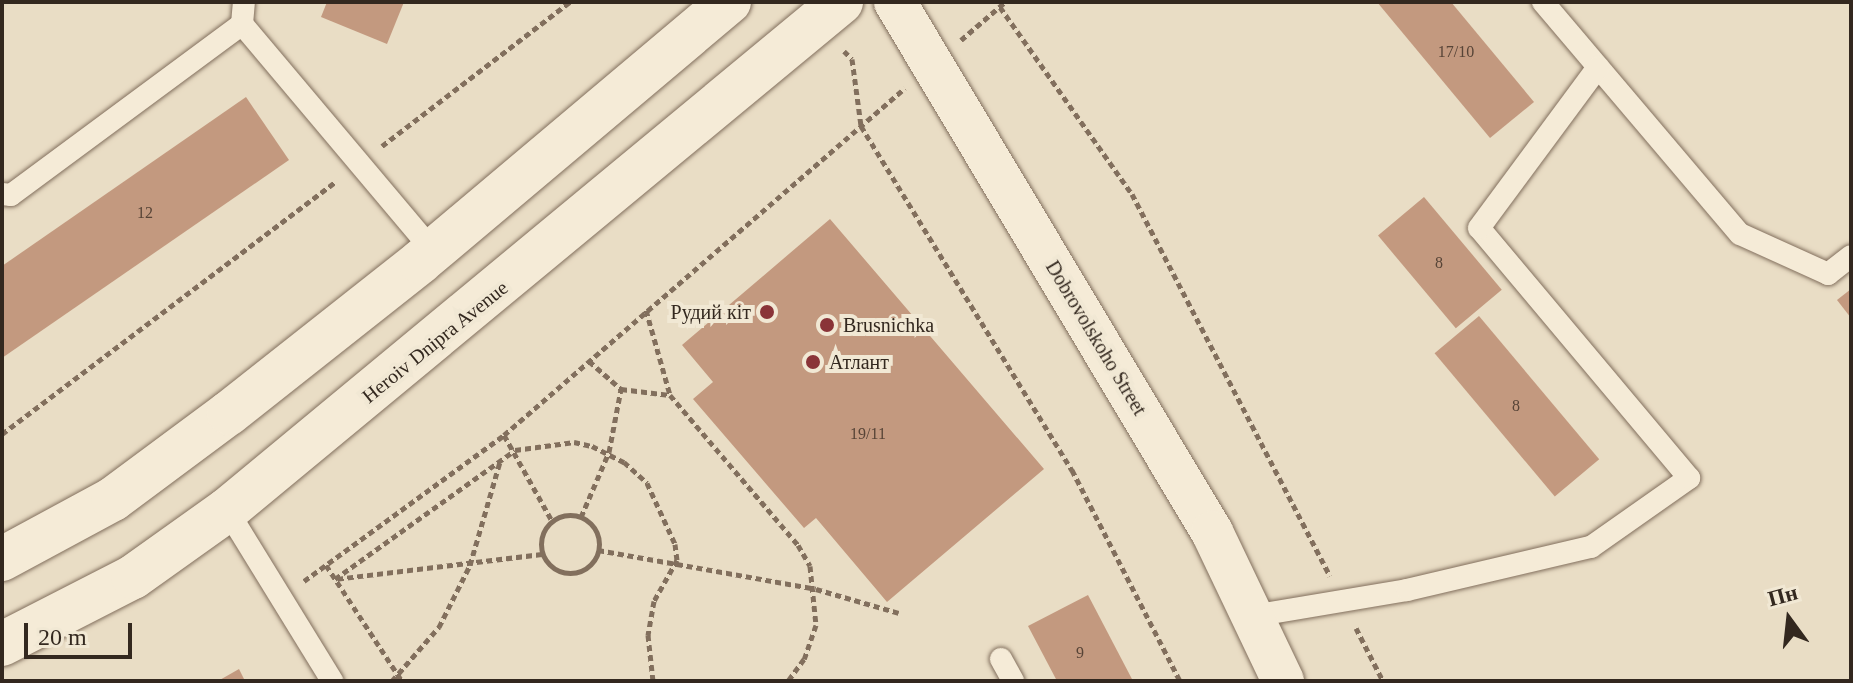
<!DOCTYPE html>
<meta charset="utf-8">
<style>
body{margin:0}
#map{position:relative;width:1853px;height:683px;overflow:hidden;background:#e9ddc5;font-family:Georgia,serif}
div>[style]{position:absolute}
.building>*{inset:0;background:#c3997f;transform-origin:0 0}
.path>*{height:5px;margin-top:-2.5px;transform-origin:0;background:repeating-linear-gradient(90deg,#826f5d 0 6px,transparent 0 10px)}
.path>.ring{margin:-2.5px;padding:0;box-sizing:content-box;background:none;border:5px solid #826f5d;border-radius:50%}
.roads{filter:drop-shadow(0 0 2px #826f5d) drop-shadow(0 0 2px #826f5d)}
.lane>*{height:22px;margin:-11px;padding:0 11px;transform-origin:11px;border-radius:11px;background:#f5ebd7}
.street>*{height:42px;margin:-21px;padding:0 21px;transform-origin:21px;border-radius:21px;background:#f5ebd7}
.secondary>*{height:44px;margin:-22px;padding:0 22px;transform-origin:22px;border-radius:22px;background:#f5ebd7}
.dots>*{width:22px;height:22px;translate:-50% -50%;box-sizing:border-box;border:4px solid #f1e8d4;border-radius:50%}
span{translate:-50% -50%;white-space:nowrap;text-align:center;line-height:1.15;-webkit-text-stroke:8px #f1e8d4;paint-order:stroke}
.number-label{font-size:16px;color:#574437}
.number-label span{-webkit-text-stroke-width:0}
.poi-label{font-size:20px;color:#33281f}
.right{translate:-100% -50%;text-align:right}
.left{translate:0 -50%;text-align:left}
.street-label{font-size:20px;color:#33281f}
.frame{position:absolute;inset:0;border:4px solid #33281f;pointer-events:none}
.north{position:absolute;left:1749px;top:579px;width:80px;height:80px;-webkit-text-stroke:6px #f1e8d4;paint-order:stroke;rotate:345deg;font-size:22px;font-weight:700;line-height:32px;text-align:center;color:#33281f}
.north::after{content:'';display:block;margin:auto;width:28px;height:36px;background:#33281f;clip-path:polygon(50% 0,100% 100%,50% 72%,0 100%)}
.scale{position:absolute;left:24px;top:623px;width:108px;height:36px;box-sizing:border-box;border:4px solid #33281f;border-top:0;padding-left:10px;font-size:24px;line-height:28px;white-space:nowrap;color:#33281f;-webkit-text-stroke:6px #f1e8d4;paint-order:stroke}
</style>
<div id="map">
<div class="building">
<div style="clip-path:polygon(327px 2px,404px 2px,387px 44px,321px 17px)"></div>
<div style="clip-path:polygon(1377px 2px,1451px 2px,1534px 102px,1490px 138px)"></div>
<div style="clip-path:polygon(246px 97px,289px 160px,2px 358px,2px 266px)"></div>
<div style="left:1424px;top:197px;width:121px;height:60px;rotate:50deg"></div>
<div style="clip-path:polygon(830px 219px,1044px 469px,887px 602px,816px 518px,804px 528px,693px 399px,713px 382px,682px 345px)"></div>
<div style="clip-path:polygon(1851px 289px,1851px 318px,1837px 300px)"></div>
<div style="left:1479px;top:316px;width:187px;height:58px;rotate:50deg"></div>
<div style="clip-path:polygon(1088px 595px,1133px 681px,1057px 681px,1028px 626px)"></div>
<div style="clip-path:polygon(239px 669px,245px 681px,218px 681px)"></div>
</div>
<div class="path">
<div style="left:1000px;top:7px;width:229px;rotate:54.8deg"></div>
<div style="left:1132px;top:194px;width:430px;rotate:62.6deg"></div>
<div style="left:961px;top:40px;width:58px;rotate:-40.8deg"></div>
<div style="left:844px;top:51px;width:11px;rotate:45deg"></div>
<div style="left:852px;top:59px;width:68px;rotate:82.3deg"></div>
<div style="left:861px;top:126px;width:404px;rotate:58.5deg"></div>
<div style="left:1072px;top:470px;width:237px;rotate:62.9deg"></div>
<div style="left:382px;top:146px;width:237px;rotate:-37.5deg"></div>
<div style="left:646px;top:310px;width:88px;rotate:74.2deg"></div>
<div style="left:670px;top:395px;width:197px;rotate:49.5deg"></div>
<div style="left:798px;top:545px;width:24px;rotate:60deg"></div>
<div style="left:810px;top:566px;width:59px;rotate:84.2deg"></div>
<div style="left:816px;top:625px;width:36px;rotate:109deg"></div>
<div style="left:804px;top:659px;width:27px;rotate:126deg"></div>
<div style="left:589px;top:361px;width:43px;rotate:41.2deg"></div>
<div style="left:621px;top:389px;width:49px;rotate:7deg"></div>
<div style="left:2px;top:434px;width:419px;rotate:-37.1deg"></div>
<div style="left:504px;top:435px;width:98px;rotate:60.8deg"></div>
<div class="ring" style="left:541px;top:515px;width:53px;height:53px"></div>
<div style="left:581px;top:517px;width:71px;rotate:-66.7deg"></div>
<div style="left:609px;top:452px;width:64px;rotate:-79.2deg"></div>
<div style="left:598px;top:550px;width:221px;rotate:10.1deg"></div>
<div style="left:816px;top:589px;width:86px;rotate:16.1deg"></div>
<div style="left:542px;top:554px;width:209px;rotate:173.1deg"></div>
<div style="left:335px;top:579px;width:221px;rotate:-35.6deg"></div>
<div style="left:515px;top:450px;width:60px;rotate:-7.7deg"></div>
<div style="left:574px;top:442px;width:18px;rotate:13deg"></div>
<div style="left:592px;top:446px;width:36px;rotate:27deg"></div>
<div style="left:624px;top:462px;width:31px;rotate:42deg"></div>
<div style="left:647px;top:483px;width:67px;rotate:65.3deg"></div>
<div style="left:675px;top:544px;width:16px;rotate:83deg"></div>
<div style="left:677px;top:560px;width:47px;rotate:119.3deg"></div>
<div style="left:654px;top:601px;width:35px;rotate:100deg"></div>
<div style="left:648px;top:635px;width:46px;rotate:83.8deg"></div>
<div style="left:326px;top:565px;width:139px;rotate:56.8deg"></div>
<div style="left:304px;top:581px;width:248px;rotate:-36.1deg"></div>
<div style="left:504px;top:435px;width:530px;rotate:-40.87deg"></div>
<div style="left:1356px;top:628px;width:59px;rotate:63deg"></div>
<div style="left:392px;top:681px;width:72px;rotate:-49deg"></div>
<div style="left:439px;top:627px;width:69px;rotate:-63.4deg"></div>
<div style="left:470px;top:565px;width:107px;rotate:-73.8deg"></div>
</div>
<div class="roads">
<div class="lane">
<div style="left:1543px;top:2px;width:304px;rotate:49.7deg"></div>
<div style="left:1740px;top:234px;width:97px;rotate:24.4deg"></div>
<div style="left:1828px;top:274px;width:29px;rotate:-38deg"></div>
<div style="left:242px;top:24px;width:297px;rotate:49.9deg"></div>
<div style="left:2px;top:194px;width:9px;rotate:6deg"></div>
<div style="left:11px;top:195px;width:287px;rotate:-36.5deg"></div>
<div style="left:242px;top:24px;width:22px;rotate:-85deg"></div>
<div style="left:227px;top:510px;width:201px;rotate:58.4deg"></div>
<div style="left:1252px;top:616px;width:157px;rotate:-9.5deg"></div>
<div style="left:1407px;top:590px;width:189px;rotate:-13.2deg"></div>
<div style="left:1591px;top:547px;width:120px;rotate:-35.1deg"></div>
<div style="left:1689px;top:478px;width:326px;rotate:-130deg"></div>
<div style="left:1479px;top:228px;width:200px;rotate:-53.5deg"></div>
<div style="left:1001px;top:659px;width:25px;rotate:61deg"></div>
</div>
<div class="street">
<div style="left:895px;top:2px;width:618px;rotate:59.12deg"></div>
<div style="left:1212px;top:532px;width:165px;rotate:64.5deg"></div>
</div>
<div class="secondary">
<div style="left:2px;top:559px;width:126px;rotate:-28.4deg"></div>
<div style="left:113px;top:499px;width:144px;rotate:-36.6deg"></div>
<div style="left:229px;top:413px;width:243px;rotate:-38.3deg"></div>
<div style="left:420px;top:262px;width:404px;rotate:-40.1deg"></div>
<div style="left:2px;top:644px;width:147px;rotate:-27.1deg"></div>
<div style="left:133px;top:577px;width:115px;rotate:-35.5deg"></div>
<div style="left:227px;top:510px;width:797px;rotate:-39.6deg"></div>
</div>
</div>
<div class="dots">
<div style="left:767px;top:312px;background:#8a3438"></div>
<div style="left:827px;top:325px;background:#8a3438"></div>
<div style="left:813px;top:362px;background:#8a3438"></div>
</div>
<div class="number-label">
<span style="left:1456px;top:52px">17/10</span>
<span style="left:145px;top:213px">12</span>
<span style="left:1439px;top:263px">8</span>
<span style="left:1516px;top:406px">8</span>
<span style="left:868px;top:434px">19/11</span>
<span style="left:1080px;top:653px">9</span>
</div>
<div class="poi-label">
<span class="right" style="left:751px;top:312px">Рудий кіт</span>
<span class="left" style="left:843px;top:325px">Brusnichka</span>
<span class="left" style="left:829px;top:362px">Атлант</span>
</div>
<div class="street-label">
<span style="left:1096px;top:338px;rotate:59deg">Dobrovolskoho Street</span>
<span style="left:435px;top:342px;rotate:-39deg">Heroiv Dnipra Avenue</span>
</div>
<div class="frame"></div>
<div class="north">Пн</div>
<div class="scale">20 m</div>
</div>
